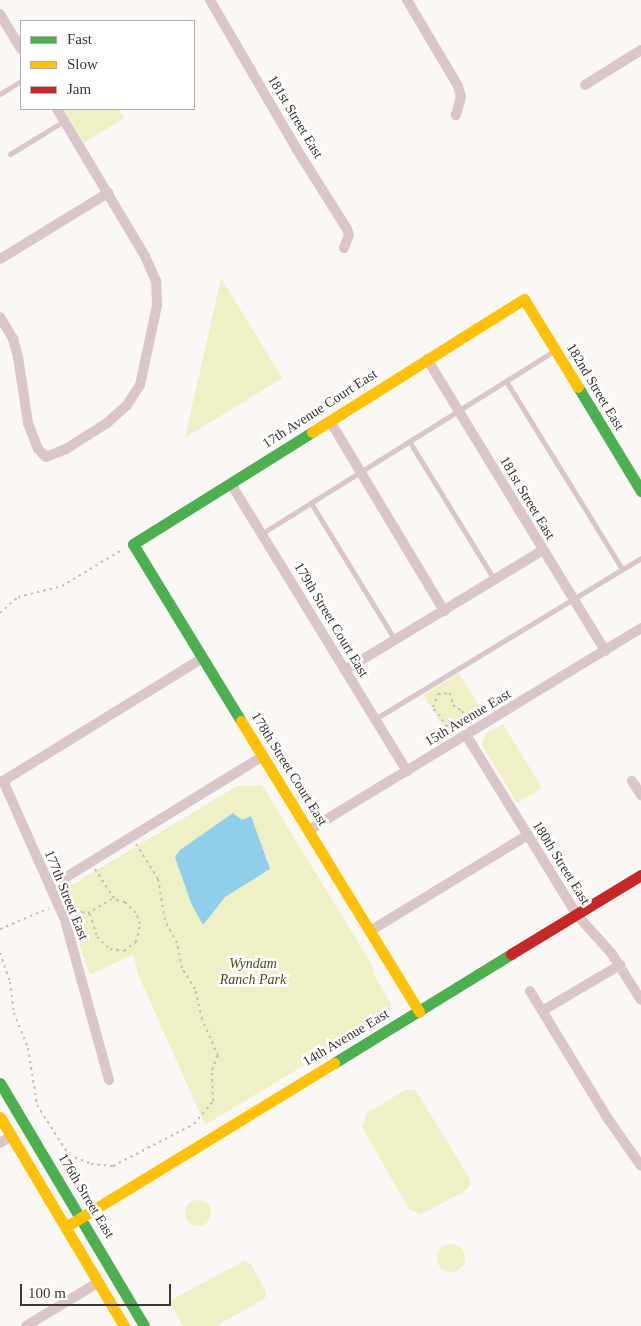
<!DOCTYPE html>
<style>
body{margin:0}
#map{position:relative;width:641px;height:1326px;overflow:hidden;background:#faf7f4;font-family:"Times New Roman",serif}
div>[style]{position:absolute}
.green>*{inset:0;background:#f0f0c7;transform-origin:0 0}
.round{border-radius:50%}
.water>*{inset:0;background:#8fcfea}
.path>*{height:2px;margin-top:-1px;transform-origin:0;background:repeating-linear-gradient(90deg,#c9bcbc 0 2.5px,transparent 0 6.5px)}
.lane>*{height:5px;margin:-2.5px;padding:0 2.5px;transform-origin:2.5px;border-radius:2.5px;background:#dac6c8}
.street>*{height:10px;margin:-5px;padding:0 5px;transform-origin:5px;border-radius:5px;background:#dac6c8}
.fast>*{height:11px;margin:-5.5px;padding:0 5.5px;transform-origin:5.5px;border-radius:5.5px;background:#4caf50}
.slow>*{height:11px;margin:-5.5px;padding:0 5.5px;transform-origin:5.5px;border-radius:5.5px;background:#ffc107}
.jam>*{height:11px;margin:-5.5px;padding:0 5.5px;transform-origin:5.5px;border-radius:5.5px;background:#c62828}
span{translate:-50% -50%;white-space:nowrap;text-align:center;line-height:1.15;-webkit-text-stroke:5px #fff;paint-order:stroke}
.street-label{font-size:14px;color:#3c3733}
.park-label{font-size:14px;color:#4c4e11;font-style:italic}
.legend{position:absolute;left:20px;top:20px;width:175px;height:90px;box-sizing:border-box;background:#fff;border:1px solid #b1afad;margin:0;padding:6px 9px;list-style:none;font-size:15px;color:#3c3733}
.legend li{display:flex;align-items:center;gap:10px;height:25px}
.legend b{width:25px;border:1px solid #b1afad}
.scale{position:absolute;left:20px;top:1284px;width:151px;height:22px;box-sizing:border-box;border:2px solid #3c3733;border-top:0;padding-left:6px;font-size:15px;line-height:18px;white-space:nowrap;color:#3c3733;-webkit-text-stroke:4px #fff;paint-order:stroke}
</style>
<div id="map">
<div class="green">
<div style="clip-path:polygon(63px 109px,118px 109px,124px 118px,84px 143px)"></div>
<div style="clip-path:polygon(221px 278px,282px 378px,185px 438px)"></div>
<div style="left:459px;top:673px;width:46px;height:42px;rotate:58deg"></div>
<div style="clip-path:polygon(503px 724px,542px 788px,517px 803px,482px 745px,485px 734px)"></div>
<div style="clip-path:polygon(262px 785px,372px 965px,374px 975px,391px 1004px,389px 1014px,205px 1125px,138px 974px,133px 954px,90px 975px,63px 897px,67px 888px,237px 786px)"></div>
<div style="clip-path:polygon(415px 1089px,471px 1181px,466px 1190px,421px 1215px,409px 1209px,362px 1127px,367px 1113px,405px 1090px)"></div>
<div class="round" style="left:185px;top:1200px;width:26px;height:26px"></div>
<div class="round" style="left:437px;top:1244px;width:28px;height:28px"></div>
<div style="clip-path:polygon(244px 1261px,251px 1264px,266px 1292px,265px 1298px,216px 1326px,183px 1326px,171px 1304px,173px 1299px)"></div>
</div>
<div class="water">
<div style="clip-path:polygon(233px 813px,242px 820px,251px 816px,270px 869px,225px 897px,203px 925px,191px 903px,175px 857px,180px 850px)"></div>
</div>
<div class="path">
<div style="left:0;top:613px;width:24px;rotate:-42deg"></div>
<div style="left:18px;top:597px;width:45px;rotate:-14deg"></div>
<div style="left:62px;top:586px;width:70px;rotate:-31deg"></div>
<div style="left:451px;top:732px;width:31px;rotate:-126deg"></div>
<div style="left:433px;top:707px;width:14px;rotate:-69deg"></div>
<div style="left:438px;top:694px;width:12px;rotate:-5deg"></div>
<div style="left:450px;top:693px;width:12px;rotate:76deg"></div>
<div style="left:453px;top:705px;width:11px;rotate:34deg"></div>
<div style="left:462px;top:711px;width:12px;rotate:55deg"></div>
<div style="left:95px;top:869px;width:35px;rotate:57deg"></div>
<div style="left:74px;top:916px;width:9px;rotate:-27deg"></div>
<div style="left:82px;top:912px;width:8px;rotate:14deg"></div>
<div style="left:90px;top:914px;width:24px;rotate:73deg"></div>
<div style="left:97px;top:937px;width:18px;rotate:43deg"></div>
<div style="left:110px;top:949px;width:14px;rotate:8deg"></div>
<div style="left:124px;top:951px;width:15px;rotate:-37deg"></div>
<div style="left:136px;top:942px;width:18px;rotate:-77deg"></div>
<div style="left:140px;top:924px;width:12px;rotate:-110deg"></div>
<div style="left:136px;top:913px;width:16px;rotate:-135deg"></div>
<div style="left:125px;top:902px;width:13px;rotate:-167deg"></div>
<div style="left:112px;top:899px;width:28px;rotate:150deg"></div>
<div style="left:0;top:929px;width:53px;rotate:-23.2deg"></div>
<div style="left:0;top:953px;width:31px;rotate:71deg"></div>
<div style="left:10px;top:982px;width:31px;rotate:83deg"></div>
<div style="left:14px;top:1013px;width:38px;rotate:68deg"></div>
<div style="left:28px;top:1048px;width:58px;rotate:81deg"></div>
<div style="left:37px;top:1105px;width:59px;rotate:57.4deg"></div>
<div style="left:69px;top:1155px;width:24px;rotate:22deg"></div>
<div style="left:91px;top:1164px;width:22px;rotate:5deg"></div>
<div style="left:113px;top:1166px;width:91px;rotate:-27.4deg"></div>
<div style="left:194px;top:1124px;width:30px;rotate:-50deg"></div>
<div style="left:213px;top:1101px;width:31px;rotate:-92deg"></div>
<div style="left:212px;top:1070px;width:15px;rotate:-67deg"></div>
<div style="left:218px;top:1056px;width:40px;rotate:-113.4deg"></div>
<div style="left:202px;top:1019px;width:31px;rotate:-103deg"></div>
<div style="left:195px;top:989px;width:25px;rotate:-122deg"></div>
<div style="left:182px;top:968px;width:25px;rotate:-101deg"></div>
<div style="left:177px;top:943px;width:26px;rotate:-118deg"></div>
<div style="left:165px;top:920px;width:42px;rotate:-99.7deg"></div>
<div style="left:158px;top:879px;width:41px;rotate:-122.2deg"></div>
</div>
<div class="lane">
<div style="left:0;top:94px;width:25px;rotate:-32deg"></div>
<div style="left:10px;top:154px;width:63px;rotate:-31.4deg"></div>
<div style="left:506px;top:381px;width:221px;rotate:58.3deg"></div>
<div style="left:409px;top:441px;width:162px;rotate:58.4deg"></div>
<div style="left:311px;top:503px;width:161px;rotate:58.5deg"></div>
<div style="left:261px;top:534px;width:347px;rotate:-32deg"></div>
<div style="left:375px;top:719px;width:311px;rotate:-31.2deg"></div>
</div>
<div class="street">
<div style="left:210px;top:0;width:171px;rotate:59.8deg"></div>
<div style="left:296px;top:148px;width:96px;rotate:57.8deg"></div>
<div style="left:347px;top:229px;width:6px;rotate:72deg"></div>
<div style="left:349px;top:235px;width:14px;rotate:111deg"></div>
<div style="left:407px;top:0;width:100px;rotate:59.3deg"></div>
<div style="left:458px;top:86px;width:11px;rotate:75deg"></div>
<div style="left:461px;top:97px;width:19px;rotate:106deg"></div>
<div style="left:0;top:14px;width:41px;rotate:59deg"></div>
<div style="left:585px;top:85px;width:66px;rotate:-32deg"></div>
<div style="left:0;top:259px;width:127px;rotate:-31.4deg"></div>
<div style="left:0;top:317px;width:26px;rotate:59deg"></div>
<div style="left:13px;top:339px;width:19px;rotate:74deg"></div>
<div style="left:18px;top:357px;width:67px;rotate:81.4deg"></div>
<div style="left:28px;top:423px;width:28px;rotate:69deg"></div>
<div style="left:38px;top:449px;width:11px;rotate:45deg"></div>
<div style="left:46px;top:457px;width:22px;rotate:-22deg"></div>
<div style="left:66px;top:449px;width:49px;rotate:-32.4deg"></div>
<div style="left:107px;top:423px;width:27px;rotate:-42deg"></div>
<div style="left:127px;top:405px;width:24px;rotate:-57deg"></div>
<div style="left:140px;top:385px;width:81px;rotate:-77.9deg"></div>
<div style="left:157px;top:306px;width:25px;rotate:-92deg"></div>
<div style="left:156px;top:281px;width:27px;rotate:-114deg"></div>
<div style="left:145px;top:256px;width:171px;rotate:-120.9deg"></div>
<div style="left:427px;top:359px;width:342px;rotate:58.6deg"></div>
<div style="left:330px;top:421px;width:222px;rotate:59deg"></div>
<div style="left:231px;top:484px;width:337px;rotate:58.5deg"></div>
<div style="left:345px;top:670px;width:232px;rotate:-31.2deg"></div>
<div style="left:466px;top:735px;width:211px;rotate:58.3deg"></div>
<div style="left:577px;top:915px;width:52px;rotate:48.1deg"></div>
<div style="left:612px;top:954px;width:54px;rotate:57.8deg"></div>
<div style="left:632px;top:781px;width:17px;rotate:57deg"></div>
<div style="left:309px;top:830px;width:389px;rotate:-31.3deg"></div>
<div style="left:50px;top:887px;width:250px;rotate:-31.6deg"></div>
<div style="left:370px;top:931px;width:185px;rotate:-31.3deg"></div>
<div style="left:530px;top:991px;width:150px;rotate:58.6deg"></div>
<div style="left:608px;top:1119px;width:57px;rotate:54.9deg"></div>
<div style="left:542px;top:1011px;width:91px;rotate:-30.5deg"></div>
<div style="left:109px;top:1080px;width:166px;rotate:-105.4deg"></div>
<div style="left:65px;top:920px;width:152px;rotate:-114deg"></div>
<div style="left:3px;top:781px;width:235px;rotate:-31.6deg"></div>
<div style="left:0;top:1143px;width:13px;rotate:-32deg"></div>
<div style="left:26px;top:1326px;width:85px;rotate:-31.1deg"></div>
</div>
<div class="fast">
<div style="left:578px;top:387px;width:122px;rotate:58.8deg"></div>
<div style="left:241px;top:721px;width:207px;rotate:-121.4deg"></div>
<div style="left:133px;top:544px;width:211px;rotate:-32deg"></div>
<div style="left:334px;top:1063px;width:208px;rotate:-31.6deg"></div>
<div style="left:0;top:1083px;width:282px;rotate:59.3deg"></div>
</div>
<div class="slow">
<div style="left:312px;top:432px;width:250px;rotate:-32.1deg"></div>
<div style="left:524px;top:299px;width:103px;rotate:58.5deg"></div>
<div style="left:241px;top:721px;width:341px;rotate:58.5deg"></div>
<div style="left:0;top:1117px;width:243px;rotate:59.3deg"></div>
<div style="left:67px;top:1226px;width:313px;rotate:-31.4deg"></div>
</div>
<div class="jam">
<div style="left:511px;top:954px;width:152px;rotate:-31.3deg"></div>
</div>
<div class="street-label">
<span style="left:295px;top:117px;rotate:59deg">181st Street East</span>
<span style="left:595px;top:387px;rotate:59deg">182nd Street East</span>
<span style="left:320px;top:409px;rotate:-33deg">17th Avenue Court East</span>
<span style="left:527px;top:498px;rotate:59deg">181st Street East</span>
<span style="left:331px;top:620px;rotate:59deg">179th Street Court East</span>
<span style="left:468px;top:718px;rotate:-31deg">15th Avenue East</span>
<span style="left:289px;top:769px;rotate:58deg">178th Street Court East</span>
<span style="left:561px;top:863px;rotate:58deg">180th Street East</span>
<span style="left:66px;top:895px;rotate:68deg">177th Street East</span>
<span style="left:346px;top:1038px;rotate:-31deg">14th Avenue East</span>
<span style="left:86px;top:1196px;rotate:59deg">176th Street East</span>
</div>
<div class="park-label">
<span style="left:253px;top:972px">Wyndam<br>Ranch Park</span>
</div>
<ul class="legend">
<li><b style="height:6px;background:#4caf50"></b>Fast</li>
<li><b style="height:6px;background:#ffc107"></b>Slow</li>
<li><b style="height:6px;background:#c62828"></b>Jam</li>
</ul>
<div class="scale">100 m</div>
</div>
